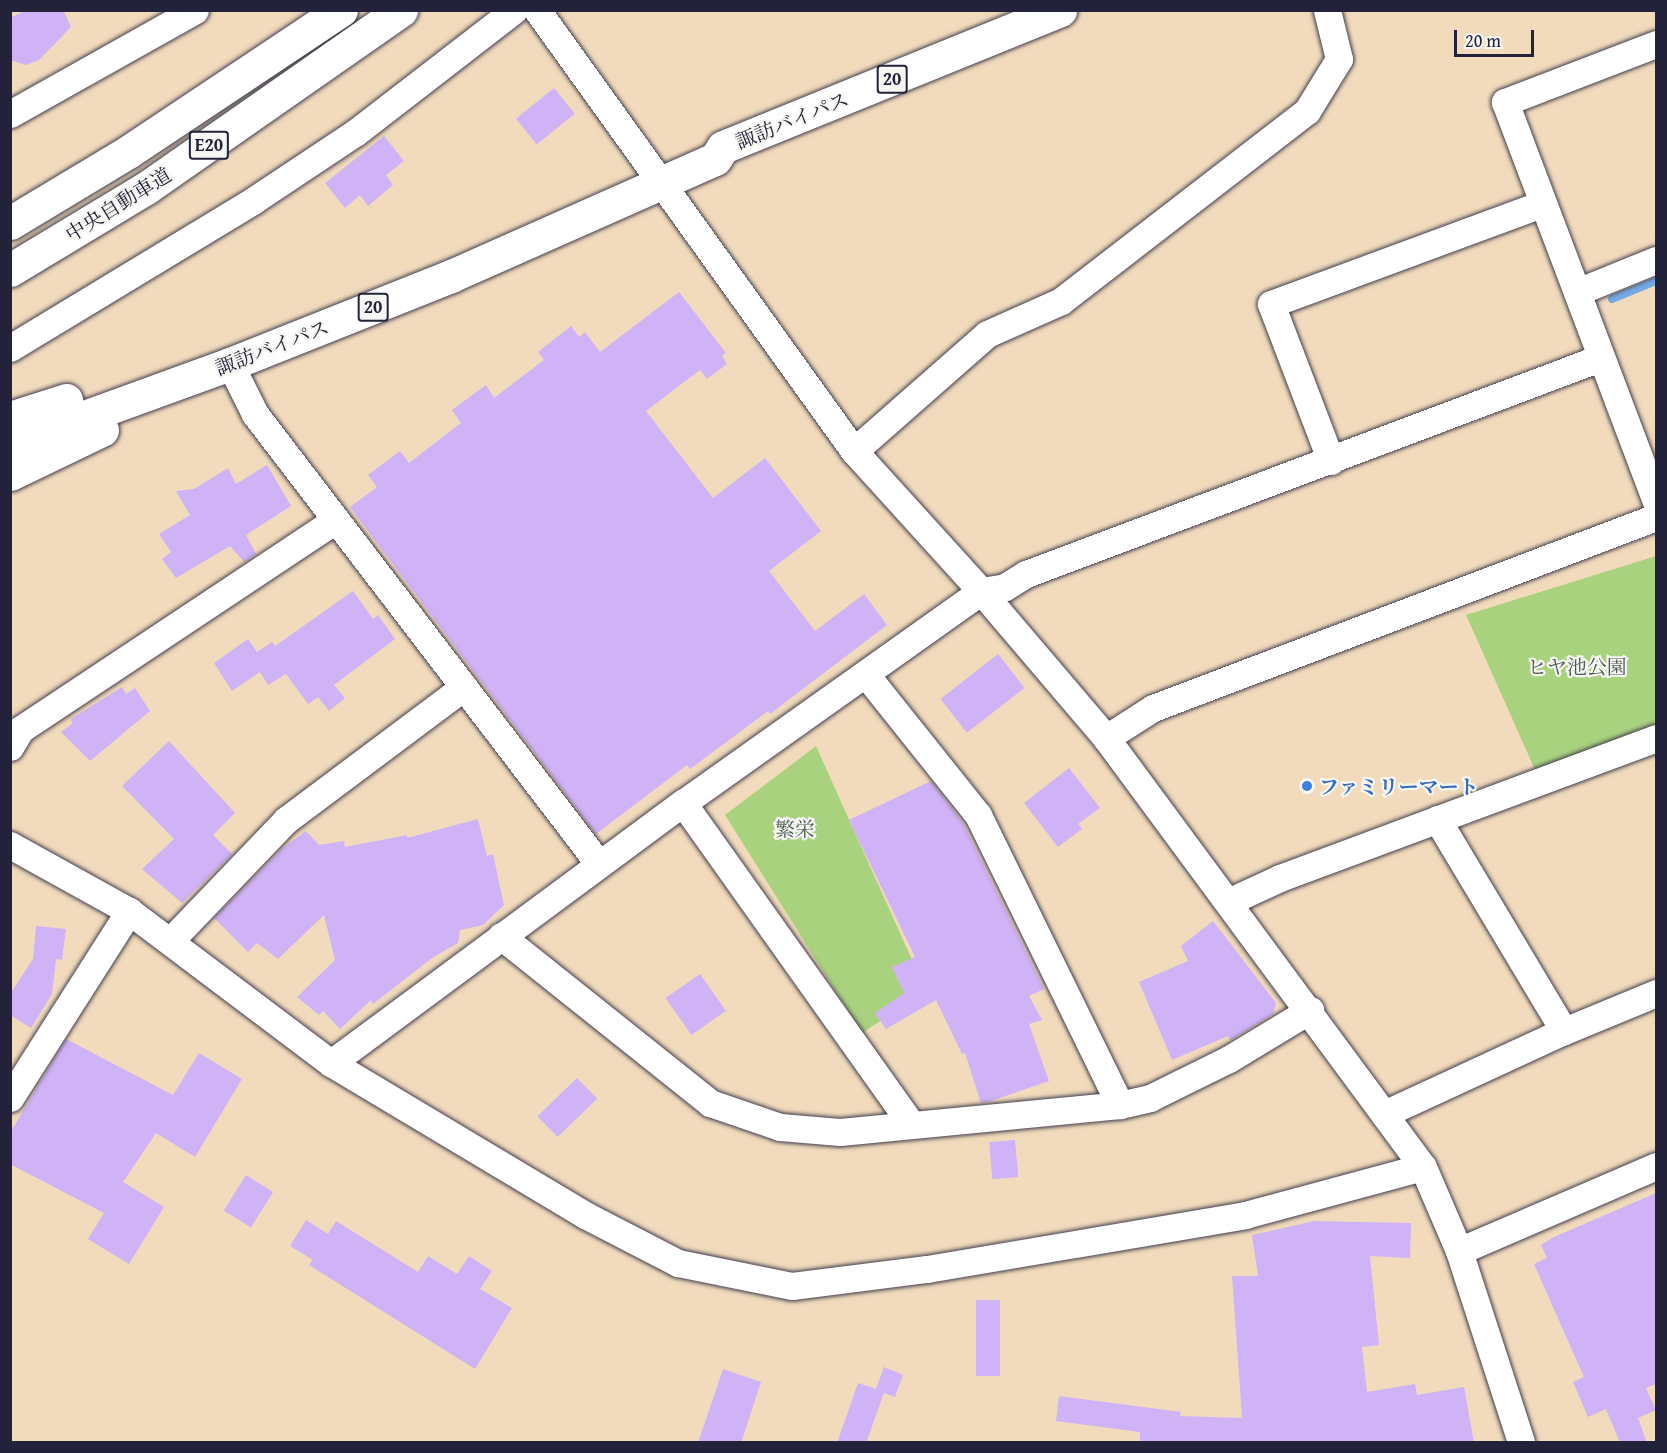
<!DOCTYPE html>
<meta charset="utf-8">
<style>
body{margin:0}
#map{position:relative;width:1667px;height:1453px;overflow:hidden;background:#f2dbbc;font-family:"Gentium Book Plus","Noto Serif JP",serif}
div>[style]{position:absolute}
.green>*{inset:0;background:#a9d27e}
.stream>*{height:8px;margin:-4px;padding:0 4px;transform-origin:4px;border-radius:4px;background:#75abe3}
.building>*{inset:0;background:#d0b2f7;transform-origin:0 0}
.roads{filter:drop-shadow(0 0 2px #413e4e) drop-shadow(0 0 2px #413e4e)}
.minor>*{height:27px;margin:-13.5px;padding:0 13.5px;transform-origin:13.5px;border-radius:13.5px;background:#fff}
.highway>*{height:33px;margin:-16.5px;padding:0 16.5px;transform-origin:16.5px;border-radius:16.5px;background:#fff}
.dots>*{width:16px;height:16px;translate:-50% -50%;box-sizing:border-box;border:3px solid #f6f6f2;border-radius:50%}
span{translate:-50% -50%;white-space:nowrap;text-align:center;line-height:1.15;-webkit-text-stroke:4.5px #f6f6f2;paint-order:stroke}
.shield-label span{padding:2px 4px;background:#f6f6f2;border:2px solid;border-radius:4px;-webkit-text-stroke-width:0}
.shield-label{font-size:18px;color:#22223b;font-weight:700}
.street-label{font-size:20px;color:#22223b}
.park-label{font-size:20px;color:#4a574f}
.shop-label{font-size:20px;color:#366cbe;font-weight:700}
.left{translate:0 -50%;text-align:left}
.frame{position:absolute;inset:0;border:12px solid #22223b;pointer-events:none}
.scale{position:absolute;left:1454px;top:30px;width:80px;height:27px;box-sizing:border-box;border:3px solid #22223b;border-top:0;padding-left:8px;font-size:18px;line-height:21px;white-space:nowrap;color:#22223b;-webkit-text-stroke:4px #f6f6f2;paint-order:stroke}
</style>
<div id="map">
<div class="green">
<div style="clip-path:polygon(1656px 556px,1656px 731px,1536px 772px,1466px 615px)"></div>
<div style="clip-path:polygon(816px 746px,926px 991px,862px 1033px,725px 815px)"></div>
</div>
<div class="stream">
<div style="left:1612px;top:299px;width:48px;rotate:-22.2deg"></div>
</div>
<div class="building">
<div style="clip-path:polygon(26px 10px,63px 10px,71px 27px,39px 60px,26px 65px,10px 60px,10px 18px)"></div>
<div style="left:554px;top:88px;width:33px;height:49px;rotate:51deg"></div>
<div style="clip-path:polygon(384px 136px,404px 161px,386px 175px,393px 185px,368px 206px,360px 195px,345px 208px,325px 183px)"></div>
<div style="clip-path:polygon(679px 292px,726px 353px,722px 356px,727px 364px,707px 379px,700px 370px,646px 411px,713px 498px,765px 458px,821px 531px,769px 571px,815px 631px,864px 594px,887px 625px,770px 714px,768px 711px,690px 769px,687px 765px,596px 834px,350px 507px,377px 487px,368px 475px,400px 451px,409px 463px,461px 423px,452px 410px,486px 385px,494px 398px,544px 360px,538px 352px,571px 326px,579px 337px,585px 332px,600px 352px)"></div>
<div style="clip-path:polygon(267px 465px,291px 506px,246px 535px,256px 554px,244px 562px,230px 546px,176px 578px,162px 559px,171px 552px,159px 534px,190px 515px,176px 491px,194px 489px,228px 468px,236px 484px)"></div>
<div style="clip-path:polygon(353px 591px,373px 619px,378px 615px,395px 639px,334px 685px,345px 698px,329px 711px,318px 697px,308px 704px,286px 674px,268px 685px,260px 672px,232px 691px,214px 663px,248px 639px,257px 652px,272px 642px,275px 646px)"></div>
<div style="left:998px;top:654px;width:43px;height:73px;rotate:52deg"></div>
<div style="clip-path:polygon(122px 687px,126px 694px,135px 688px,150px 711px,90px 761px,61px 732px,72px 724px,71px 719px)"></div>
<div style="clip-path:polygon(169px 741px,235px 813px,213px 835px,232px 854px,182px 903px,142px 869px,174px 839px,122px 786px)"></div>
<div style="clip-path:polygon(1069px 768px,1100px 808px,1078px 824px,1082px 829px,1058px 847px,1024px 803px)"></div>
<div style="clip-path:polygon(931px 781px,963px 823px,1044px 989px,1029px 996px,1042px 1020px,1029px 1024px,1049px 1081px,988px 1102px,981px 1103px,965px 1053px,962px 1054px,936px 1000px,886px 1029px,875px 1013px,904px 993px,892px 967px,915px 957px,849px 820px)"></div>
<div style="clip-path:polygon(478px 819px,487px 856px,493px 854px,504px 905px,483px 925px,460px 930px,458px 943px,432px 958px,373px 1004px,371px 1000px,340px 1029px,323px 1011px,319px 1015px,297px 997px,335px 960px,324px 915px,278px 959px,257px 943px,248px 952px,214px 918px,283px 848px,306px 831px,319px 845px,344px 841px,345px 847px,407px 835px,407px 838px)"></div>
<div style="clip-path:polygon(1213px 921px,1276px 1003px,1273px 1014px,1231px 1040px,1228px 1036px,1172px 1060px,1139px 982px,1188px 961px,1181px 946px)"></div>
<div style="clip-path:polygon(36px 926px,66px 929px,62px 960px,56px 959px,52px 994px,31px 1028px,10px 1015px,10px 994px,33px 959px)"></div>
<div style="left:700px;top:974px;width:45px;height:42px;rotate:55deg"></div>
<div style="clip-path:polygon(66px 1039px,173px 1095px,199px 1053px,242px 1079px,195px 1157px,156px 1133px,123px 1182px,164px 1207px,129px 1264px,88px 1239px,104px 1213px,10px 1164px,10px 1133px)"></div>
<div style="left:577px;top:1078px;width:29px;height:55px;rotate:46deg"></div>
<div style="left:1015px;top:1140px;width:37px;height:26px;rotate:85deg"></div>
<div style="left:246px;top:1175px;width:32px;height:42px;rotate:32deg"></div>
<div style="clip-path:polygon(1656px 1193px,1656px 1384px,1646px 1388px,1656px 1410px,1638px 1418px,1647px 1443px,1620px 1443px,1606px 1409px,1588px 1417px,1573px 1382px,1584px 1377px,1534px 1264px,1547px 1258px,1541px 1245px,1554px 1237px)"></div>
<div style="clip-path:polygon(306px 1220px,328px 1234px,336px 1221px,418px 1272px,428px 1256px,457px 1274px,469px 1256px,492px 1271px,480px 1289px,512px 1308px,475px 1369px,309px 1265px,313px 1260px,290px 1246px)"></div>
<div style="clip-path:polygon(1314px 1221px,1411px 1223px,1410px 1258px,1370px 1256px,1379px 1345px,1362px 1347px,1367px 1392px,1415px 1384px,1417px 1395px,1464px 1387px,1474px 1443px,1140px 1443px,1140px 1432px,1056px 1421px,1059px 1396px,1181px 1412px,1180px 1416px,1242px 1418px,1232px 1276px,1258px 1276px,1252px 1235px)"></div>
<div style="left:976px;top:1300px;width:24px;height:76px"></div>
<div style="clip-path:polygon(884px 1367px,903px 1375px,895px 1397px,884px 1393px,866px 1443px,837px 1443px,858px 1383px,876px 1389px)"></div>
<div style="clip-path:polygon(723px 1369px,761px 1382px,741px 1443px,698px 1443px)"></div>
</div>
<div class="roads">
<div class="minor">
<div style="left:537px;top:10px;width:543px;rotate:54.29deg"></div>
<div style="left:854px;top:451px;width:189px;rotate:47.8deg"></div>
<div style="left:981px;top:591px;width:193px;rotate:49.6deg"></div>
<div style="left:1106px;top:738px;width:533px;rotate:53.54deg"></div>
<div style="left:1423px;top:1167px;width:91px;rotate:66.8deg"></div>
<div style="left:1459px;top:1251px;width:201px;rotate:72deg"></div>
<div style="left:1656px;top:44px;width:162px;rotate:159deg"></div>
<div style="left:1505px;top:102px;width:427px;rotate:69.3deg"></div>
<div style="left:10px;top:114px;width:212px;rotate:-29.3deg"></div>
<div style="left:1577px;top:292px;width:85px;rotate:-22.1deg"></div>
<div style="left:10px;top:348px;width:285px;rotate:-31.2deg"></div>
<div style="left:254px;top:200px;width:121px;rotate:-33.6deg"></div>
<div style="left:355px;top:133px;width:201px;rotate:-37.7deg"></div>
<div style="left:230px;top:364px;width:56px;rotate:63.4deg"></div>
<div style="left:255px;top:414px;width:566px;rotate:52.6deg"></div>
<div style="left:854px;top:451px;width:177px;rotate:-41.3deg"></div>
<div style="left:987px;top:334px;width:81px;rotate:-24deg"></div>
<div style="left:1061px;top:301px;width:311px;rotate:-37.7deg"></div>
<div style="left:1307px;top:111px;width:61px;rotate:-58.4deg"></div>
<div style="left:1339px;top:59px;width:50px;rotate:-103.8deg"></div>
<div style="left:1331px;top:461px;width:168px;rotate:-110.9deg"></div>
<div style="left:1271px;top:304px;width:289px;rotate:-20.3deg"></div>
<div style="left:867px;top:676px;width:178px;rotate:51.4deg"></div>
<div style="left:978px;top:815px;width:323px;rotate:63.9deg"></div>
<div style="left:1106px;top:738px;width:56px;rotate:-32.6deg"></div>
<div style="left:1153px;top:708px;width:538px;rotate:-20.79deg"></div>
<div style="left:10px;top:747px;width:21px;rotate:-59deg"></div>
<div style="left:21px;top:729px;width:378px;rotate:-33.6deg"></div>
<div style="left:683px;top:803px;width:392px;rotate:54.6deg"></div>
<div style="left:1437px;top:819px;width:247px;rotate:59.1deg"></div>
<div style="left:10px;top:845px;width:136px;rotate:29deg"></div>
<div style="left:129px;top:911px;width:253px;rotate:37deg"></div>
<div style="left:331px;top:1063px;width:296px;rotate:30.9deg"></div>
<div style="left:585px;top:1215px;width:105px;rotate:27.3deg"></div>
<div style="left:678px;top:1263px;width:116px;rotate:11.4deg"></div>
<div style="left:792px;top:1286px;width:136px;rotate:-7.2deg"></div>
<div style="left:927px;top:1269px;width:323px;rotate:-9.6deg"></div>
<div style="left:1245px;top:1215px;width:184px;rotate:-15.1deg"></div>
<div style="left:1230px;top:901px;width:55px;rotate:-24.7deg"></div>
<div style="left:1280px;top:878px;width:401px;rotate:-20.4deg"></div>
<div style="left:501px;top:936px;width:268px;rotate:38.6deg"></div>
<div style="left:710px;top:1103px;width:74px;rotate:18.9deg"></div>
<div style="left:780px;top:1127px;width:60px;rotate:4.8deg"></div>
<div style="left:840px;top:1132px;width:281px;rotate:-5.5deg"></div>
<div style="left:1120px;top:1105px;width:31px;rotate:-13deg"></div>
<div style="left:1150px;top:1098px;width:88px;rotate:-26.3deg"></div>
<div style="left:1229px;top:1059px;width:95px;rotate:-31.2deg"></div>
<div style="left:170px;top:941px;width:168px;rotate:-46.2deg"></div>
<div style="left:286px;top:820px;width:222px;rotate:-36.8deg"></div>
<div style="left:331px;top:1063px;width:438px;rotate:-36.5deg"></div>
<div style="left:683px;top:803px;width:366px;rotate:-35.4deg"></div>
<div style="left:981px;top:591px;width:24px;rotate:-9deg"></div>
<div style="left:1005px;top:587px;width:25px;rotate:-32deg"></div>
<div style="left:1026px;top:574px;width:613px;rotate:-20.62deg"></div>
<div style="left:10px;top:1098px;width:222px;rotate:-57.5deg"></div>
<div style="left:1384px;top:1114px;width:198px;rotate:-24.8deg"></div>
<div style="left:1564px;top:1031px;width:100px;rotate:-22.4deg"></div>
<div style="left:1459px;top:1251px;width:215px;rotate:-23.3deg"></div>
</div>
<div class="highway">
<div style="left:10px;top:223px;width:138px;rotate:-31deg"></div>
<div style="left:128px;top:152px;width:256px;rotate:-33.7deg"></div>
<div style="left:10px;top:270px;width:159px;rotate:-31.1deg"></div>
<div style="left:146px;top:188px;width:311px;rotate:-34.9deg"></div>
<div style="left:10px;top:418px;width:59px;rotate:-17.8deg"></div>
<div style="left:10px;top:444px;width:234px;rotate:-20deg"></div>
<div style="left:230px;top:364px;width:238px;rotate:-21.7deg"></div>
<div style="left:451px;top:276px;width:289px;rotate:-23.9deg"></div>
<div style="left:715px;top:159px;width:14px;rotate:-56deg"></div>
<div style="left:723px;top:147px;width:364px;rotate:-22.1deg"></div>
<div style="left:10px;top:474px;width:102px;rotate:-25.6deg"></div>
</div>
</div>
<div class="dots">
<div style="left:1307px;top:786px;background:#3f7fe0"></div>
</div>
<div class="shield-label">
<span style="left:892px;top:79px">20</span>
<span style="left:209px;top:145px">E20</span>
<span style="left:373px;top:307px">20</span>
</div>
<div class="street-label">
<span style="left:792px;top:120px;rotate:-22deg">諏訪バイパス</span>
<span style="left:118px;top:204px;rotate:-32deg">中央自動車道</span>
<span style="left:272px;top:347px;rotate:-21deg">諏訪バイパス</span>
</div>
<div class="park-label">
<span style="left:1577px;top:666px">ヒヤ池公園</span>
<span style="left:795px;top:828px">繁栄</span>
</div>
<div class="shop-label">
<span class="left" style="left:1319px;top:786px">ファミリーマート</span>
</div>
<div class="frame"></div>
<div class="scale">20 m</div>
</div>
